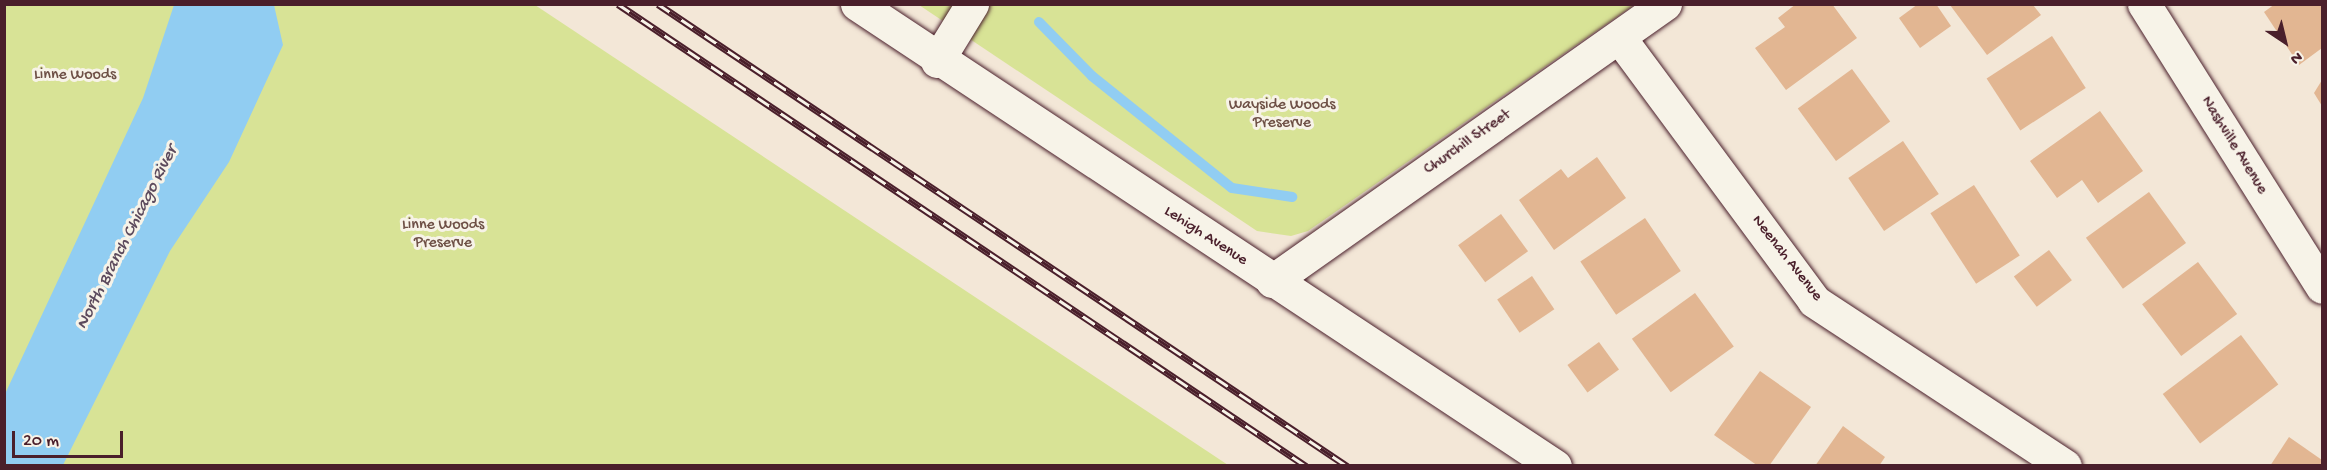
<!DOCTYPE html>
<style>
body{margin:0}
#map{position:relative;width:2327px;height:470px;overflow:hidden;background:#f3e7d7;font-family:"Gochi Hand",sans-serif}
div>[style]{position:absolute}
.green>*{inset:0;background:#d8e396}
.water>*{inset:0;background:#91cdf2}
.stream>*{height:10px;margin:-5px;padding:0 5px;transform-origin:5px;border-radius:5px;background:#91cdf2}
.building>*{inset:0;background:#e2b692;transform-origin:0 0}
.roads{filter:drop-shadow(0 0 2px #4a1f2b) drop-shadow(0 0 2px #4a1f2b)}
.minor>*{height:33px;margin:-16.5px;padding:0 16.5px;transform-origin:16.5px;border-radius:16.5px;background:#f7f3e8}
.rail>*{height:7px;margin-top:-3.5px;transform-origin:0;background:repeating-linear-gradient(90deg,#f7f3e8 0 14px,#4a1f2b 0 28px);box-sizing:border-box;border-block:2px solid #4a1f2b}
span{translate:-50% -50%;white-space:nowrap;text-align:center;line-height:1.15;-webkit-text-stroke:6px #f7f3e8;paint-order:stroke}
.park-label{font-size:16px;color:#6e5046}
.street-label{font-size:16px;color:#4a1f2b}
.water-label{font-size:18px;color:#5c4a5d;font-style:italic}
.frame{position:absolute;inset:0;border:6px solid #4a1f2b;pointer-events:none}
.north{position:absolute;left:2255px;top:12px;width:60px;height:60px;-webkit-text-stroke:4px #f7f3e8;paint-order:stroke;rotate:145deg;font-size:16px;font-weight:700;line-height:24px;text-align:center;color:#4a1f2b}
.north::after{content:'';display:block;margin:auto;width:21px;height:27px;background:#4a1f2b;clip-path:polygon(50% 0,100% 100%,50% 72%,0 100%)}
.scale{position:absolute;left:12px;top:431px;width:111px;height:27px;box-sizing:border-box;border:3px solid #4a1f2b;border-top:0;padding-left:8px;font-size:18px;line-height:21px;white-space:nowrap;color:#4a1f2b;-webkit-text-stroke:4px #f7f3e8;paint-order:stroke}
</style>
<div id="map">
<div class="green">
<div style="clip-path:polygon(4px 5px,535px 5px,1228px 465px,5px 465px)"></div>
<div style="clip-path:polygon(919px 5px,1634px 5px,1308px 231px,1291px 236px,1257px 231px)"></div>
</div>
<div class="water">
<div style="clip-path:polygon(174px 5px,274px 5px,283px 45px,229px 162px,170px 251px,63px 465px,5px 465px,5px 394px,143px 98px)"></div>
</div>
<div class="stream">
<div style="left:1039px;top:22px;width:76px;rotate:45.5deg"></div>
<div style="left:1092px;top:76px;width:179px;rotate:38.7deg"></div>
<div style="left:1232px;top:188px;width:61px;rotate:8.5deg"></div>
</div>
<div class="building">
<div style="clip-path:polygon(1796px 4px,1832px 4px,1857px 38px,1786px 90px,1755px 48px,1785px 27px,1778px 18px)"></div>
<div style="clip-path:polygon(1918px 4px,1936px 4px,1951px 26px,1920px 48px,1899px 18px)"></div>
<div style="clip-path:polygon(2275px 4px,2322px 4px,2322px 48px,2299px 65px,2264px 12px)"></div>
<div style="clip-path:polygon(1950px 5px,2033px 5px,2041px 15px,1987px 55px)"></div>
<div style="left:2052px;top:36px;width:62px;height:78px;rotate:57deg"></div>
<div style="left:1852px;top:69px;width:65px;height:67px;rotate:54deg"></div>
<div style="clip-path:polygon(2322px 80px,2322px 106px,2314px 93px)"></div>
<div style="clip-path:polygon(2100px 111px,2143px 171px,2098px 203px,2082px 180px,2057px 198px,2030px 161px)"></div>
<div style="left:1903px;top:141px;width:64px;height:66px;rotate:56deg"></div>
<div style="clip-path:polygon(1597px 157px,1626px 198px,1554px 250px,1519px 200px,1561px 169px,1568px 178px)"></div>
<div style="left:1974px;top:185px;width:84px;height:52px;rotate:57deg"></div>
<div style="left:2149px;top:192px;width:63px;height:78px;rotate:54deg"></div>
<div style="left:1501px;top:214px;width:46px;height:53px;rotate:54deg"></div>
<div style="left:1645px;top:218px;width:64px;height:78px;rotate:56deg"></div>
<div style="left:2049px;top:250px;width:38px;height:44px;rotate:53deg"></div>
<div style="left:2198px;top:262px;width:65px;height:70px;rotate:53deg"></div>
<div style="left:1532px;top:276px;width:40px;height:42px;rotate:56deg"></div>
<div style="left:1695px;top:293px;width:66px;height:78px;rotate:54deg"></div>
<div style="left:2241px;top:335px;width:62px;height:98px;rotate:53deg"></div>
<div style="left:1599px;top:342px;width:34px;height:39px;rotate:54deg"></div>
<div style="clip-path:polygon(1760px 371px,1811px 407px,1769px 466px,1758px 466px,1714px 435px)"></div>
<div style="clip-path:polygon(1843px 426px,1885px 457px,1879px 466px,1815px 466px)"></div>
<div style="clip-path:polygon(2289px 437px,2322px 460px,2322px 466px,2270px 466px)"></div>
</div>
<div class="roads">
<div class="minor">
<div style="left:857px;top:4px;width:837px;rotate:33.5deg"></div>
<div style="left:2144px;top:4px;width:334px;rotate:57.8deg"></div>
<div style="left:1619px;top:37px;width:328px;rotate:53.5deg"></div>
<div style="left:1814px;top:301px;width:300px;rotate:33.3deg"></div>
<div style="left:937px;top:61px;width:67px;rotate:-58.4deg"></div>
<div style="left:1272px;top:281px;width:481px;rotate:-35.2deg"></div>
</div>
</div>
<div class="rail">
<div style="left:618px;top:4px;width:829px;rotate:33.88deg"></div>
<div style="left:658px;top:4px;width:830px;rotate:33.84deg"></div>
</div>
<div class="park-label">
<span style="left:75px;top:76px">Linne Woods</span>
<span style="left:1282px;top:115px">Wayside Woods<br>Preserve</span>
<span style="left:443px;top:235px">Linne Woods<br>Preserve</span>
</div>
<div class="street-label">
<span style="left:1468px;top:143px;rotate:-35deg">Churchill Street</span>
<span style="left:2233px;top:146px;rotate:58deg">Nashville Avenue</span>
<span style="left:1205px;top:237px;rotate:33deg">Lehigh Avenue</span>
<span style="left:1786px;top:259px;rotate:52deg">Neenah Avenue</span>
</div>
<div class="water-label">
<span style="left:128px;top:238px;rotate:-63deg">North Branch Chicago River</span>
</div>
<div class="frame"></div>
<div class="north">N</div>
<div class="scale">20 m</div>
</div>
